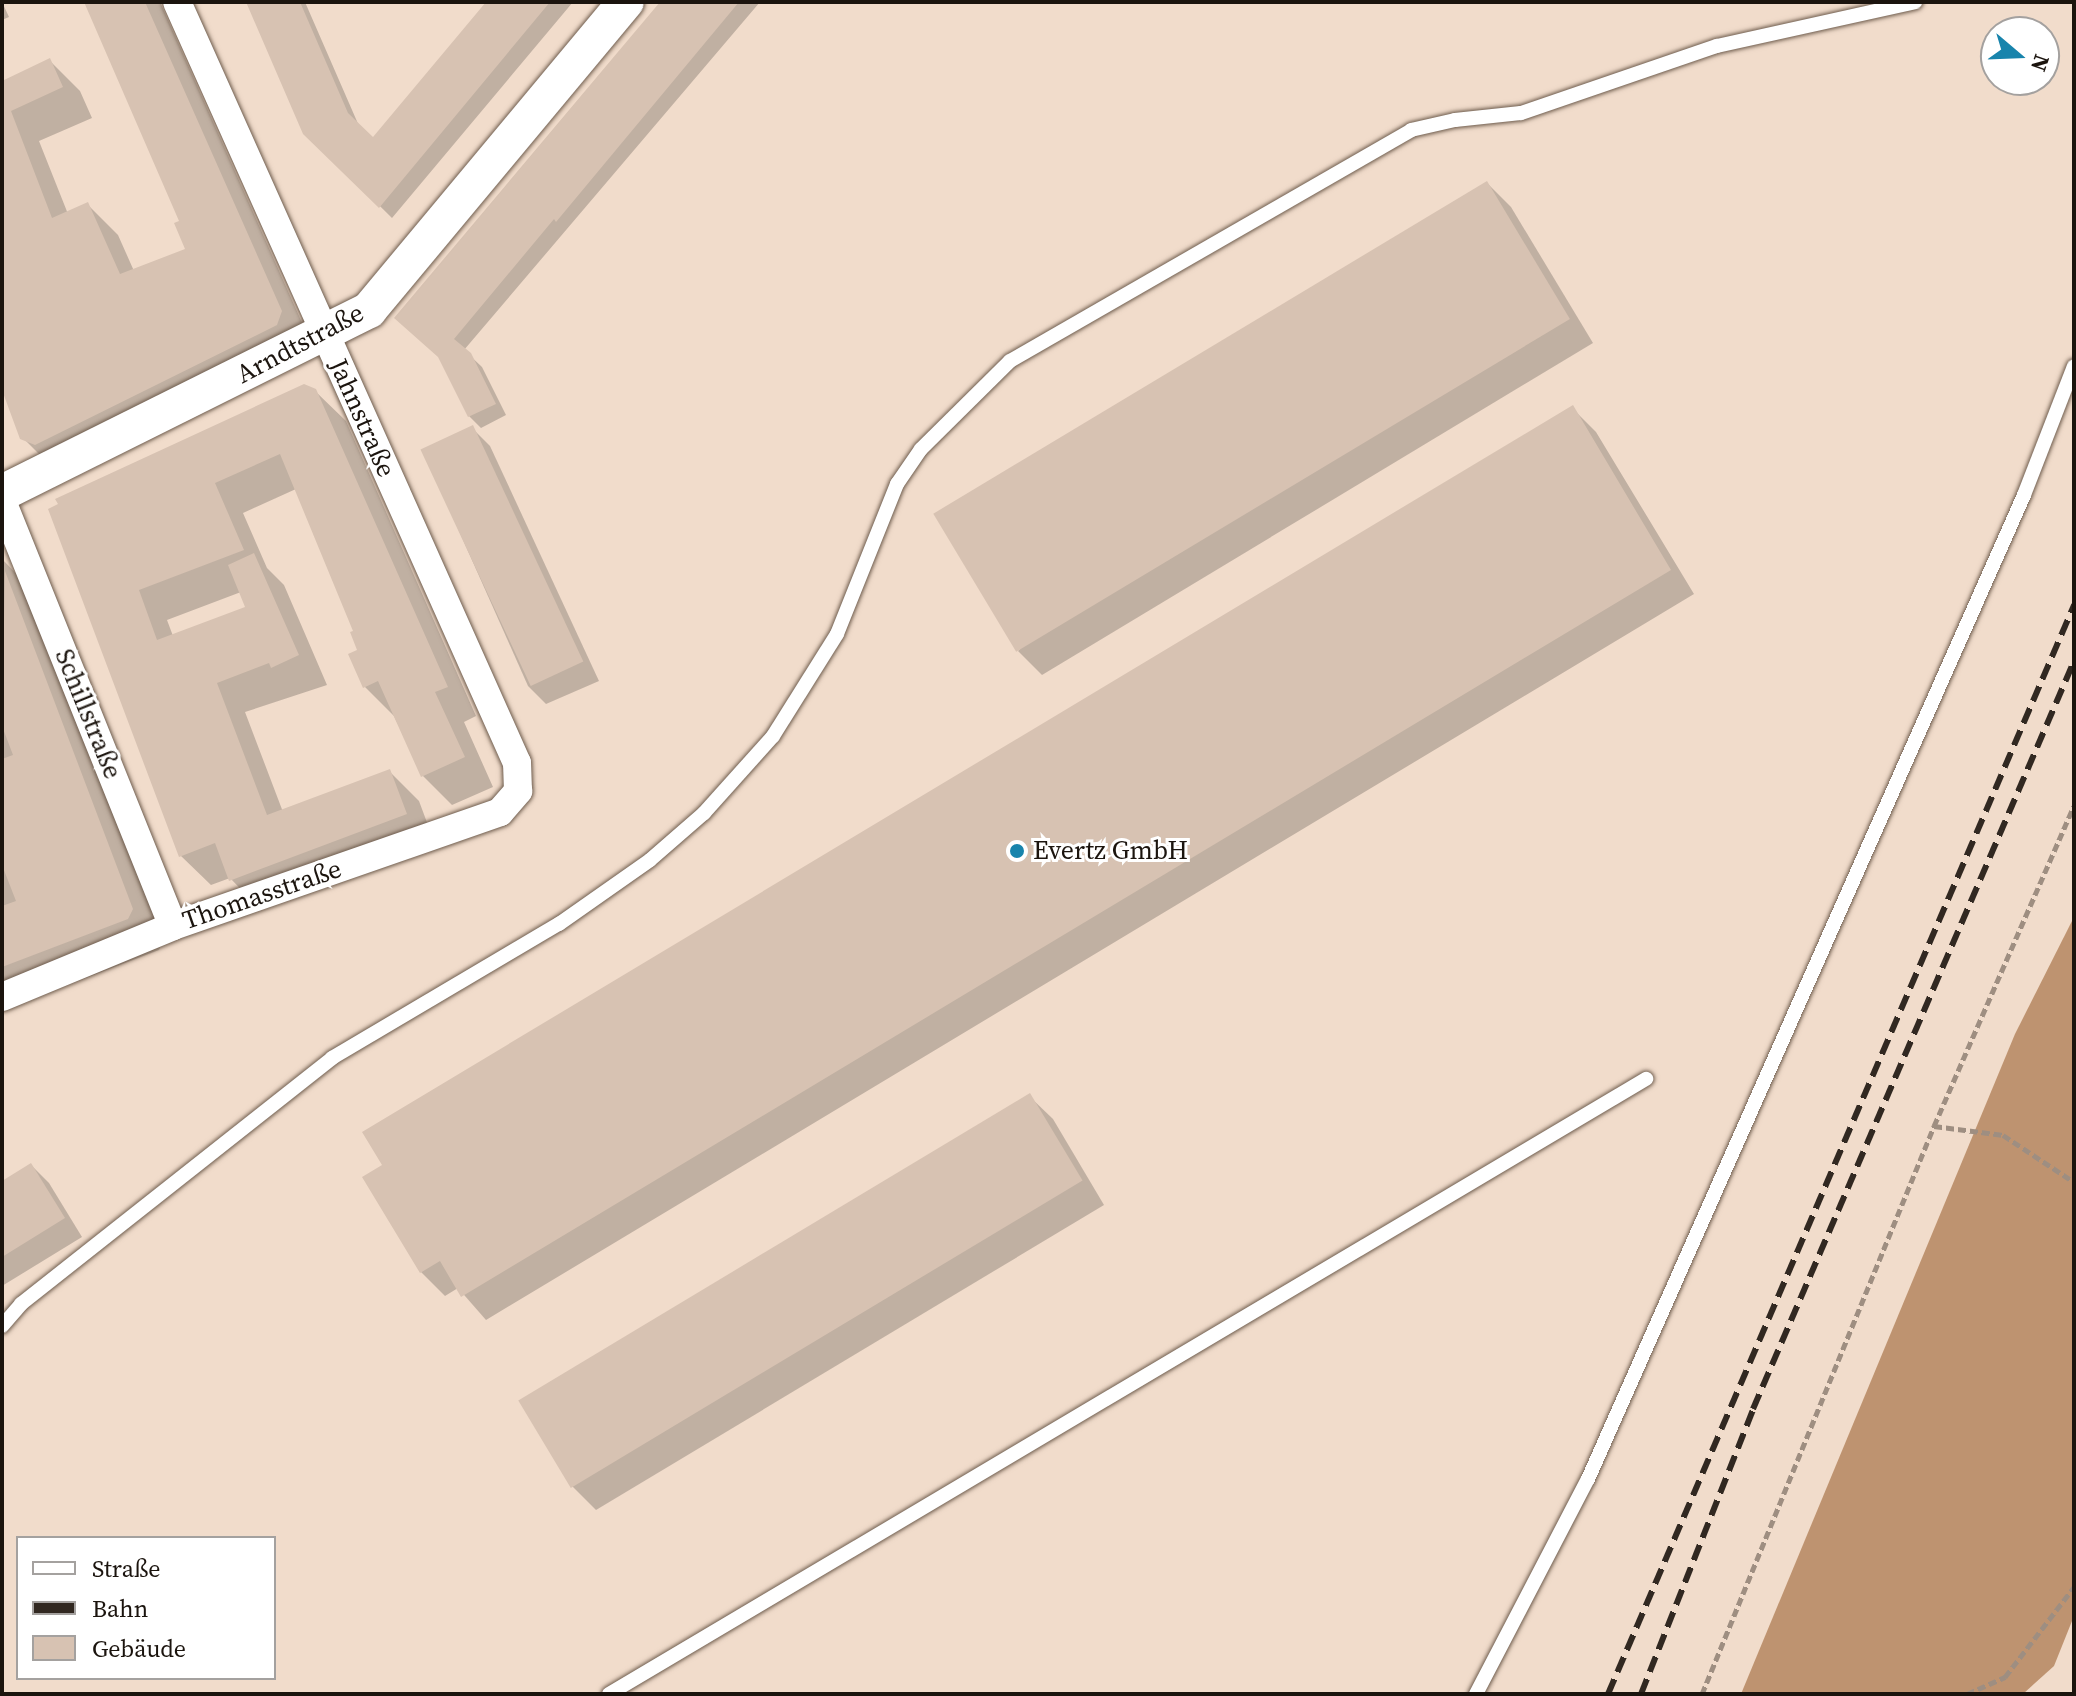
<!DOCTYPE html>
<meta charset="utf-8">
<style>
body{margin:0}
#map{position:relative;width:2076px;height:1696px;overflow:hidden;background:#f1dccb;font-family:"Source Serif 4",serif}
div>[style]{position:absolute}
.forest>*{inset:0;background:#be9370}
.shadow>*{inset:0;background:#0003}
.building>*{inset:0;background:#d7c2b2;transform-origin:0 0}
.path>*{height:5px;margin-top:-2.5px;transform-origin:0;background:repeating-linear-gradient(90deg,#9e8e81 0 8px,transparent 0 12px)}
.roads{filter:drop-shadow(0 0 2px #6e5c4d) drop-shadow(0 0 2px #6e5c4d)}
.service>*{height:14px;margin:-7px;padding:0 7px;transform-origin:7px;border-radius:7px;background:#fff}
.minor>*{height:28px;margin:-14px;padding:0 14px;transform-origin:14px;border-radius:14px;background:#fff}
.tertiary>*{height:36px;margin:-18px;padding:0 18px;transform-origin:18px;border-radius:18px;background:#fff}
.rail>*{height:6px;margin-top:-3px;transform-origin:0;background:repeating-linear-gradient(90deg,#312821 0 16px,transparent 0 24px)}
.dots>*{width:22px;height:22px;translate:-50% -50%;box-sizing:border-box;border:4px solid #fff;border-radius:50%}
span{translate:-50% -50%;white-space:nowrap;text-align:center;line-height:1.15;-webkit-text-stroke:6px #fff;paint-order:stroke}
.street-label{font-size:26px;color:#1b140e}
.poi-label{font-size:26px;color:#1b140e}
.left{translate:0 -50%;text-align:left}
.frame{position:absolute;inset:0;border:4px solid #1b140e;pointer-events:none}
.legend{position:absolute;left:16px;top:1536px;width:260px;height:144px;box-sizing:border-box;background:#fff;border:2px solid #a4a19f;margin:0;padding:10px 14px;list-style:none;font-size:24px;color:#1b140e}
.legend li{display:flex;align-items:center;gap:16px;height:40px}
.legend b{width:40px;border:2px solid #a4a19f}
.north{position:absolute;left:1980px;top:16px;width:80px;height:80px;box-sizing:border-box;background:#fff;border:2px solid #a4a19f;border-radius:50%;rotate:109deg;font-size:22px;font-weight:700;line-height:32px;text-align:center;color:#1b140e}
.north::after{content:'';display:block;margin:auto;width:28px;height:36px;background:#1884ac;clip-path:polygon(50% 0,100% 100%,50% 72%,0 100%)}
</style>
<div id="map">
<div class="forest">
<div style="clip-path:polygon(2074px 917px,2074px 1616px,2054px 1666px,2023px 1694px,1741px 1694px,2015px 1034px)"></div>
</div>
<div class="shadow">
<div style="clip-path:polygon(2px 2px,9px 17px,2px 20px)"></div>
<div style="clip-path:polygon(86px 2px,160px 2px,311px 343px,53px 468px,22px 437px,2px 385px,2px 83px,50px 61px,80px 91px,92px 118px,39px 141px,68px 214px,88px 205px,118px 235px,134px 271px,188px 250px,182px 222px)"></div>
<div style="clip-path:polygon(248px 2px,305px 2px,359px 126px,373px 139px,488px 2px,573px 2px,392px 218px,305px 132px)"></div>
<div style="clip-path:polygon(663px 2px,760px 2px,464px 350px,482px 367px,506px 415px,481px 428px,469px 416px,440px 357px)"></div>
<div style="clip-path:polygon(1487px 183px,1511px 207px,1593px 343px,1042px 675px,1018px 651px)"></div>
<div style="clip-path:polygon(evenodd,315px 391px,346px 421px,476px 716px,464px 722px,493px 787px,452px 805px,423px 776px,394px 716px,365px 687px,356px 632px,296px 489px,243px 513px,267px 568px,284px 585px,327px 685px,245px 712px,283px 812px,390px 772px,419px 801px,435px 844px,261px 910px,230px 878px,211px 885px,181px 856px,50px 510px,315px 391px,241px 592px,247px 608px,173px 636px,167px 620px,241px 592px)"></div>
<div style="clip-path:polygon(1572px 408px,1596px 432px,1694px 594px,486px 1320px,458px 1288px,445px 1296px,421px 1272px)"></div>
<div style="clip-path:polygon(472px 428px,490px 446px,599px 681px,546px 704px,528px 686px,423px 450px)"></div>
<div style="clip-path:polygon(2px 559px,27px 585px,163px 941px,159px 950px,2px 1010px)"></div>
<div style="clip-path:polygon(1029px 1096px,1053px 1119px,1104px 1205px,596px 1510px,572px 1486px)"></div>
<div style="clip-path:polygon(31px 1165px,49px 1183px,82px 1237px,2px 1286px,2px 1183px)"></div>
</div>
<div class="building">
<div style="clip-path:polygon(84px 2px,145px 2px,282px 311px,277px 325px,35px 445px,20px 439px,2px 390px,2px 81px,50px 58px,63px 87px,11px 111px,52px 218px,88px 202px,120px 274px,185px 249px,174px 223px,179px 221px)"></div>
<div style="clip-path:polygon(246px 2px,300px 2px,348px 113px,373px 137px,486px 2px,550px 2px,379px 208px,303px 134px)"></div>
<div style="clip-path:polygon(660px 2px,739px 2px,556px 222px,554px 219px,454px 339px,471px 353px,496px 404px,468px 417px,438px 357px,394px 318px)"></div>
<div style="left:1487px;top:181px;width:161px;height:646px;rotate:59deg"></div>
<div style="clip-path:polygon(304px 384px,316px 389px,448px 687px,435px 692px,465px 757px,421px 777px,378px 681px,363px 688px,348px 654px,357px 650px,350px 632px,353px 631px,280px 454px,215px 483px,244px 550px,139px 590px,157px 640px,245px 607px,228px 565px,254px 553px,299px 655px,271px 668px,269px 663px,217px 683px,267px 815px,390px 769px,407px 814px,229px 881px,215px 843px,179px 857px,48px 509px,58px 504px,55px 499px)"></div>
<div style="clip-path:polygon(1573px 405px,1671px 570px,461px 1297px,440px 1261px,420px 1273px,362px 1177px,382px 1165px,362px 1132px)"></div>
<div style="left:473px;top:425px;width:261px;height:58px;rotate:65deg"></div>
<div style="clip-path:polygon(5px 571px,133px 909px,128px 919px,2px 967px,2px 906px,16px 901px,2px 865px,2px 759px,13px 755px,2px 726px)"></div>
<div style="left:1030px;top:1093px;width:102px;height:597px;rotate:59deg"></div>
<div style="clip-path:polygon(31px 1163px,65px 1218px,2px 1257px,2px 1181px)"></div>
</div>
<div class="path">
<div style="left:1934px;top:1126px;width:70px;rotate:7.4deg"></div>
<div style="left:2003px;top:1135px;width:85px;rotate:33.5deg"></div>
<div style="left:1702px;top:1694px;width:614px;rotate:-67.78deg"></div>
<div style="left:1934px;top:1126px;width:349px;rotate:-66.4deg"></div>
<div style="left:1967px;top:1694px;width:42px;rotate:-24.1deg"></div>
<div style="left:2005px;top:1677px;width:113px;rotate:-52.5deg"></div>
</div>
<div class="roads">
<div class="service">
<div style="left:2px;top:1326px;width:29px;rotate:-49deg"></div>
<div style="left:21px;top:1304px;width:397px;rotate:-38.3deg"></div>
<div style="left:332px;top:1058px;width:264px;rotate:-30.6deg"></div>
<div style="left:559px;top:924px;width:111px;rotate:-35.1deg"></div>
<div style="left:650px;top:860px;width:72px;rotate:-41deg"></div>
<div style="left:704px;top:813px;width:103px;rotate:-48.1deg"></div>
<div style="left:773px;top:736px;width:120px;rotate:-57.9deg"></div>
<div style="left:837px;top:634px;width:162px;rotate:-68.2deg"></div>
<div style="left:897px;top:484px;width:42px;rotate:-55.6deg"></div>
<div style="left:921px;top:449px;width:125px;rotate:-44.7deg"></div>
<div style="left:1010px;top:361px;width:463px;rotate:-29.9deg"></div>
<div style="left:1411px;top:130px;width:45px;rotate:-12.8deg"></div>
<div style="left:1455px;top:120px;width:66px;rotate:-6.1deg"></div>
<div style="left:1521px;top:113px;width:207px;rotate:-18.9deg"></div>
<div style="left:1717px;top:46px;width:203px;rotate:-12.5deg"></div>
<div style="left:609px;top:1694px;width:1206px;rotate:-30.67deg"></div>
<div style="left:1476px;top:1694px;width:242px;rotate:-62.5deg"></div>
<div style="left:1588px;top:1479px;width:1076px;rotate:-66.1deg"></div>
<div style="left:2024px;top:495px;width:138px;rotate:-68.8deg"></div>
</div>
<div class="minor">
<div style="left:2px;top:501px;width:458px;rotate:68.1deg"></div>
<div style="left:2px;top:997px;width:185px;rotate:-22.5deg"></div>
<div style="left:173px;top:926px;width:346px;rotate:-19.2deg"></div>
<div style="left:500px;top:812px;width:28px;rotate:-49deg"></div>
<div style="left:518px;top:791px;width:28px;rotate:-92deg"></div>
<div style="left:517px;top:763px;width:833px;rotate:-114.07deg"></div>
</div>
<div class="tertiary">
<div style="left:2px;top:493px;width:410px;rotate:-26.5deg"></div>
<div style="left:369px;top:310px;width:401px;rotate:-50.2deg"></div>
</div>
</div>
<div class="rail">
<div style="left:1608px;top:1694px;width:1185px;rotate:-66.83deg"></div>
<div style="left:1641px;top:1694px;width:306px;rotate:-68.5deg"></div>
<div style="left:1753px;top:1409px;width:814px;rotate:-66.77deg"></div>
</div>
<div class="dots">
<div style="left:1017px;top:851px;background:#1884ac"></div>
</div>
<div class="street-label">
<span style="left:300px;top:344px;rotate:-28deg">Arndtstraße</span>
<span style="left:362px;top:418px;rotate:66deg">Jahnstraße</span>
<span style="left:88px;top:714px;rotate:68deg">Schillstraße</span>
<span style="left:262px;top:895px;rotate:-19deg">Thomasstraße</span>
</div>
<div class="poi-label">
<span class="left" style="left:1033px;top:851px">Evertz GmbH</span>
</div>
<div class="frame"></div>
<ul class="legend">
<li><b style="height:10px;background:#fff"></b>Straße</li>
<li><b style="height:10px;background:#312821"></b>Bahn</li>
<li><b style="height:22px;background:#d7c2b2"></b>Gebäude</li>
</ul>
<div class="north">N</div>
</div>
